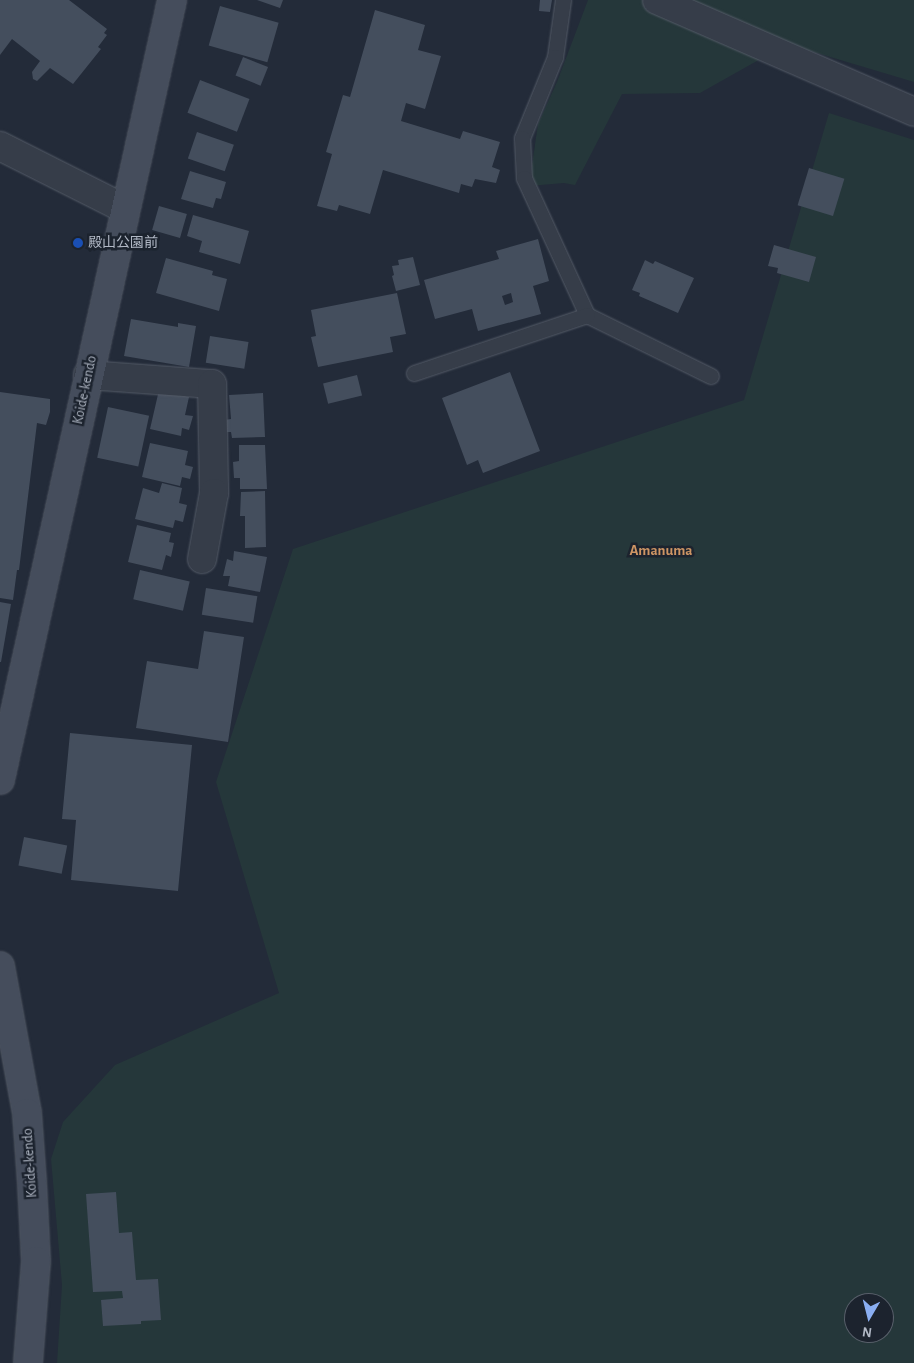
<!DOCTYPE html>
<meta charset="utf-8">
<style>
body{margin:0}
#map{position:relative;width:914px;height:1363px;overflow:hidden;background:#232b39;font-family:"Alegreya Sans","Noto Sans JP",sans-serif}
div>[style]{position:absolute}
.green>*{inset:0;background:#25373a}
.building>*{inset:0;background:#444e5d;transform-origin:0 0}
.roads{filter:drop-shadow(0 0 1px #545b67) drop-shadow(0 0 1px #545b67)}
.service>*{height:15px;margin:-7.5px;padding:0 7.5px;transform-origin:7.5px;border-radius:7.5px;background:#363d49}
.minor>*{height:28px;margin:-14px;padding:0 14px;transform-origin:14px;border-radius:14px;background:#363d49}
.tertiary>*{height:28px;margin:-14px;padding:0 14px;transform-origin:14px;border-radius:14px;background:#363d49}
.secondary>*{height:28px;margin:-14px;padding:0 14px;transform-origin:14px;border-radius:14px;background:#454d5c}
.dots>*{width:14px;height:14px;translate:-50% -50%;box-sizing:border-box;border:2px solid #1c232e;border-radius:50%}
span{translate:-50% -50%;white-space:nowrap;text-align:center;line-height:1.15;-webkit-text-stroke:5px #1c232e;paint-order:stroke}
.poi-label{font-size:14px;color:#b1b8c5}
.left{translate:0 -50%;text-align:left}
.street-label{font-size:14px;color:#b1b8c5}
.neighbourhood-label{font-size:15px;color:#ce9564;font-weight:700}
.north{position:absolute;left:844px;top:1293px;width:50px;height:50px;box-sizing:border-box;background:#1c232e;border:1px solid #585f6a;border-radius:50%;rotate:188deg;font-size:14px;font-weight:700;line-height:20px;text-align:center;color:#b1b8c5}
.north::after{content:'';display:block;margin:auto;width:18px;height:22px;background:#8aaef2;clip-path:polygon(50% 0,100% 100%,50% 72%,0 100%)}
</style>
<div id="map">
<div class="green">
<div style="clip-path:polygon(588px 0,914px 0,914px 82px,787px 44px,700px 93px,622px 94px,575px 185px,564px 183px,529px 186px,538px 124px,557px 82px)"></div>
<div style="clip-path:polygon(evenodd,829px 113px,914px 140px,914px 1363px,57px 1363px,62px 1285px,51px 1159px,63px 1122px,115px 1065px,279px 993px,216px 782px,293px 549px,744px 400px,829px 113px,854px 1303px,884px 1303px,884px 1333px,854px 1333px,854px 1303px)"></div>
</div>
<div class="building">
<div style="clip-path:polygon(0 0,69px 0,107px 29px,104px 33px,107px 35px,98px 47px,101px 49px,73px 84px,50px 68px,37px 81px,33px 79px,32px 72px,40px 61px,12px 39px,0 55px)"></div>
<div style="clip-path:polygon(257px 0,283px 0,280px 8px)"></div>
<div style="clip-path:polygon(540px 0,552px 0,550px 12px,539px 11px)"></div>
<div style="left:220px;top:6px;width:61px;height:41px;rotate:16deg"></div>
<div style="clip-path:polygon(375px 10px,425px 25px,418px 50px,441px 56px,425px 109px,406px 103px,401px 121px,460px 139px,463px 131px,500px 142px,492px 167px,500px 170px,496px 183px,475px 179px,472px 187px,461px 184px,459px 193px,383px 170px,370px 214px,339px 205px,337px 211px,317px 206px,332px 154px,326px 152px,343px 95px,350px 97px)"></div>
<div style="left:243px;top:57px;width:27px;height:20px;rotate:22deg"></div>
<div style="left:200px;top:80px;width:53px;height:35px;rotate:21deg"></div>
<div style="left:197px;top:132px;width:39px;height:28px;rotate:19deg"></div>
<div style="left:809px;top:168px;width:37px;height:39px;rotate:17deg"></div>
<div style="clip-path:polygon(190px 171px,226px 182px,221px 199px,216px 198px,213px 208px,181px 199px)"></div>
<div style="left:159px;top:206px;width:29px;height:25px;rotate:16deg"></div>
<div style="clip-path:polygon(193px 215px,249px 231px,240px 264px,199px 252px,202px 241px,187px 236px)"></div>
<div style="clip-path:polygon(evenodd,538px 239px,549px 281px,533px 286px,541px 314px,478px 331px,472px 309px,435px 319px,424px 280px,499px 259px,496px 251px,538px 239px,511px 293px,513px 302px,505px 305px,502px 296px,511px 293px)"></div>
<div style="clip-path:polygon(774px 245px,816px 257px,809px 282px,777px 273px,778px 268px,768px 266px)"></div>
<div style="clip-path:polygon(413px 257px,420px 285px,396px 291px,392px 276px,394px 275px,392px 266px,399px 265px,398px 260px)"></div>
<div style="clip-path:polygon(166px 258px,213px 271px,212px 275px,227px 279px,219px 311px,156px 293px)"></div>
<div style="clip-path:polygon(645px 260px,653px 264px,655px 261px,694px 278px,678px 313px,639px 296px,640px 293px,632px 290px)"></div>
<div style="clip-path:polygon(397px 293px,406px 334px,390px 337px,393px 352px,318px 367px,311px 337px,316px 336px,311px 310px)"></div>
<div style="clip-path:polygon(131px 319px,178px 327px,178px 323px,196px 326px,189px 367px,124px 356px)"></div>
<div style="left:210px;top:336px;width:39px;height:27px;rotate:9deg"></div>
<div style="clip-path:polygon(510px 372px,540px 451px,483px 473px,478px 460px,467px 465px,442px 398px)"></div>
<div style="left:357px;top:375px;width:21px;height:35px;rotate:76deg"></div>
<div style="clip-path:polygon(159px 390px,189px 397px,185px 415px,193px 416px,189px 430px,182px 428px,181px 436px,150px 429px)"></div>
<div style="clip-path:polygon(0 392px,50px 399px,50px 412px,46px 425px,37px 423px,19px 570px,17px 570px,13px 600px,0 598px)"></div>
<div style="clip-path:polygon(263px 393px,265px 437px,232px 438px,231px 432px,225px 432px,224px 420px,231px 419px,229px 395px)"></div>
<div style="left:108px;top:407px;width:42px;height:52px;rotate:12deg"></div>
<div style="clip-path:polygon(150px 443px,188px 451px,185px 465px,193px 467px,190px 479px,182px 477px,180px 486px,142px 477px)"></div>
<div style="clip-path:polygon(239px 445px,265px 445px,267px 489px,240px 489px,240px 478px,234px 478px,233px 462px,239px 461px)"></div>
<div style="clip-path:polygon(162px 483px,182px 488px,179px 503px,187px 505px,183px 522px,175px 520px,173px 528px,135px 519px,143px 488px,159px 493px)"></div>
<div style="clip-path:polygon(265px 491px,266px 547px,245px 548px,245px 516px,240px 516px,241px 492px)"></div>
<div style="clip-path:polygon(137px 525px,171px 533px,169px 542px,174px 543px,171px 557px,166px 555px,162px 570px,128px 562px)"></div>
<div style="clip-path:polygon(234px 551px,267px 557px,260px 592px,228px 586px,230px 576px,223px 576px,227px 559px,233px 561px)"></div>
<div style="left:140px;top:570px;width:51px;height:30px;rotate:13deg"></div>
<div style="left:206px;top:588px;width:52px;height:27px;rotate:9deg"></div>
<div style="clip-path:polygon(0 602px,11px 604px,1px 662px,0 662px)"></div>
<div style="clip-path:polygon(204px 631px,244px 637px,228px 742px,136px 728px,147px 661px,198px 669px)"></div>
<div style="clip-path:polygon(70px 733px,192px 745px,178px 891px,71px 880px,76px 820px,62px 819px)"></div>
<div style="left:24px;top:837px;width:44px;height:29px;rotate:11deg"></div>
<div style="clip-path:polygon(116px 1192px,119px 1233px,132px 1232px,136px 1280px,158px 1279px,161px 1320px,141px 1321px,141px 1324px,103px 1326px,101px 1300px,123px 1298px,122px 1291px,93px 1292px,86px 1194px)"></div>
</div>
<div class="roads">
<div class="service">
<div style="left:563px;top:0;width:58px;rotate:98deg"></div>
<div style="left:555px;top:57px;width:87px;rotate:112.2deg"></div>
<div style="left:522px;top:138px;width:40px;rotate:87.1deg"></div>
<div style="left:524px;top:178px;width:151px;rotate:65.3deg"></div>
<div style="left:587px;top:315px;width:138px;rotate:26.2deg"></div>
<div style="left:414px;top:373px;width:182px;rotate:-18.5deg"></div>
</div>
<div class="minor">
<div style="left:0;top:146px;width:140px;rotate:26.7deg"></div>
<div style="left:88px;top:375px;width:124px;rotate:4.2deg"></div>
<div style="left:212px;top:384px;width:109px;rotate:88.9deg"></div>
<div style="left:214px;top:493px;width:67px;rotate:100.3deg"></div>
</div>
<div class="tertiary">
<div style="left:657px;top:0;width:280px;rotate:23.5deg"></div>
</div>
<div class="secondary">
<div style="left:0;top:780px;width:799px;rotate:-77.56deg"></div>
<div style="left:0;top:966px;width:149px;rotate:79.6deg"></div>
<div style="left:27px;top:1113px;width:70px;rotate:85.9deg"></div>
<div style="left:32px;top:1183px;width:78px;rotate:87.1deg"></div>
<div style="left:36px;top:1261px;width:102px;rotate:94.5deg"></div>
</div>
</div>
<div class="dots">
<div style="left:78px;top:243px;background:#1a4fb4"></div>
</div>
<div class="poi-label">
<span class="left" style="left:88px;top:243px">殿山公園前</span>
</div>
<div class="street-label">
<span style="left:85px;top:390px;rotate:-78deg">Koide-kendo</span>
<span style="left:30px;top:1163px;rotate:-94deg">Koide-kendo</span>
</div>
<div class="neighbourhood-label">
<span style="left:661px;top:551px">Amanuma</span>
</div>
<div class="north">N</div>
</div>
